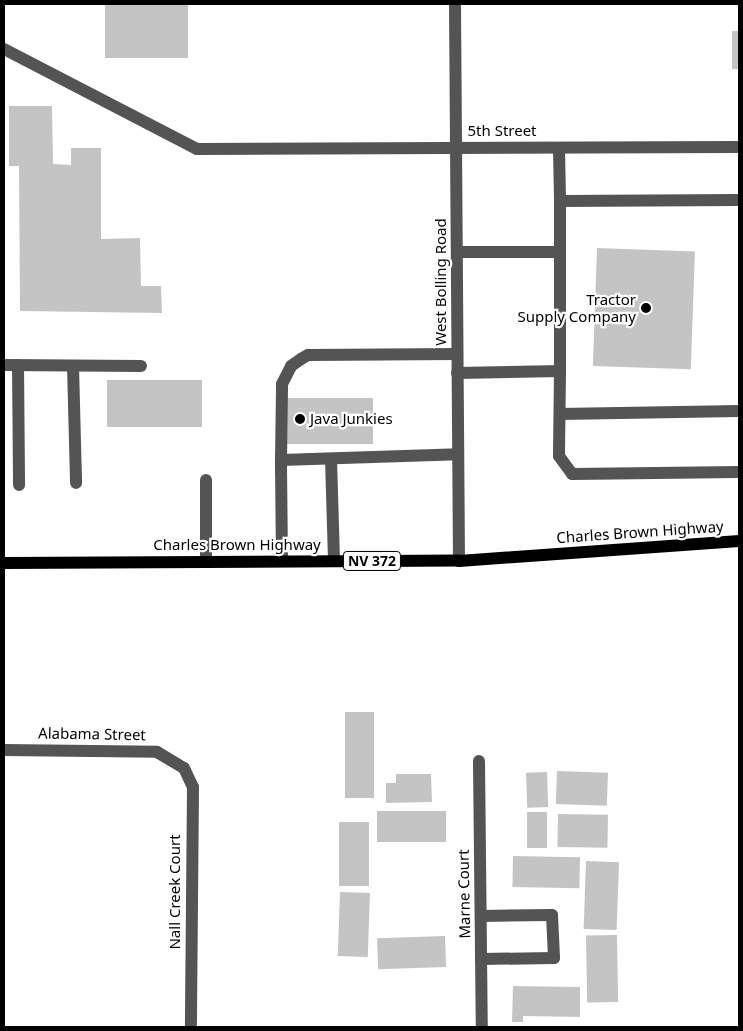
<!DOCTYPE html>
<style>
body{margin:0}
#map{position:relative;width:743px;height:1031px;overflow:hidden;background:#fff;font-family:"Noto Sans",sans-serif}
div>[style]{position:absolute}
.building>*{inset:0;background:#c4c4c4;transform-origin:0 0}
.minor>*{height:12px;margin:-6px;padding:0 6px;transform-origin:6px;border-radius:6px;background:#545454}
.major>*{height:12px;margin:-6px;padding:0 6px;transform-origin:6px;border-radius:6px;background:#000}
.dots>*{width:14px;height:14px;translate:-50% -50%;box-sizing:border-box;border:2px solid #fff;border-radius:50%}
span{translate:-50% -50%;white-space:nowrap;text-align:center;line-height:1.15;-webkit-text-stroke:4.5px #fff;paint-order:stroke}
.shield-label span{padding:1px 4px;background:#fff;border:1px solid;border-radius:4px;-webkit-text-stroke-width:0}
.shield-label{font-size:14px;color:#000;font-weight:700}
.street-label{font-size:15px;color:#000}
.poi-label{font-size:15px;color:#000}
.right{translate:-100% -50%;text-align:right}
.left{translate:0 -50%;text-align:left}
.frame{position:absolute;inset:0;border:5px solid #000;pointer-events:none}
</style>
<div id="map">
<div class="building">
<div style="left:105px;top:4px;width:83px;height:54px"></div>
<div style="left:732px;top:31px;width:7px;height:38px"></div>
<div style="clip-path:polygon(9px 106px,52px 106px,53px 164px,71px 165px,71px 148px,101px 148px,101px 239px,140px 238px,141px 286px,161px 286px,162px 313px,20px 311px,19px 166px,9px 166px)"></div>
<div style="left:597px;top:248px;width:98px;height:118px;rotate:2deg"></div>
<div style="left:107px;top:380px;width:95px;height:47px"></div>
<div style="left:285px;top:398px;width:88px;height:46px"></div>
<div style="left:345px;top:712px;width:29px;height:86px"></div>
<div style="left:557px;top:771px;width:51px;height:33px;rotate:2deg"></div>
<div style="left:547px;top:772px;width:35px;height:21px;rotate:88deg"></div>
<div style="clip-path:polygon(396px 774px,431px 774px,432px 802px,386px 803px,386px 783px,396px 783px)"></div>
<div style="left:446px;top:811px;width:31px;height:69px;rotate:90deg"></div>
<div style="left:527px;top:812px;width:20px;height:36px"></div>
<div style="left:558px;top:814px;width:50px;height:33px;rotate:1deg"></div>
<div style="left:339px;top:822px;width:30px;height:64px"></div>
<div style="left:513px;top:856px;width:67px;height:31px;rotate:1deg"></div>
<div style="left:586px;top:861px;width:33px;height:68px;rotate:2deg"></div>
<div style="left:340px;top:892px;width:30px;height:64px;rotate:2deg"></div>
<div style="left:617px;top:935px;width:67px;height:31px;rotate:89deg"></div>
<div style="left:445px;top:936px;width:31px;height:68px;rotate:88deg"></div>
<div style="clip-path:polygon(513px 986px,580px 987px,580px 1017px,523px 1016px,523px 1022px,512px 1022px)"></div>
</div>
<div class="minor">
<div style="left:455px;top:4px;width:557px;rotate:89.59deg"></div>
<div style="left:4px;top:49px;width:217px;rotate:27.4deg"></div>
<div style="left:197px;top:149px;width:542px;rotate:-0.21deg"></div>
<div style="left:559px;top:148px;width:53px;rotate:88.9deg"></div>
<div style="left:560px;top:201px;width:179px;rotate:-0.3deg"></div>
<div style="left:457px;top:252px;width:103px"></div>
<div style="left:4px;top:365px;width:137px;rotate:0.4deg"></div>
<div style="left:18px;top:365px;width:120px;rotate:89.5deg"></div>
<div style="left:73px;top:366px;width:117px;rotate:88.5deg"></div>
<div style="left:560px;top:371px;width:170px;rotate:-90deg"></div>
<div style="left:457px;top:373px;width:103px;rotate:-1.1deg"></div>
<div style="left:560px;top:371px;width:85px;rotate:90.7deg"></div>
<div style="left:559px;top:456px;width:22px;rotate:54deg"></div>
<div style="left:572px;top:474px;width:167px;rotate:-0.7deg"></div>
<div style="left:560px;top:414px;width:179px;rotate:-1deg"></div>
<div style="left:331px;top:459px;width:102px;rotate:88.3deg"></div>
<div style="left:281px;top:460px;width:76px;rotate:-89.2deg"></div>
<div style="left:282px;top:384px;width:20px;rotate:-63deg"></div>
<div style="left:291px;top:366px;width:12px;rotate:-35deg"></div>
<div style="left:301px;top:359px;width:8px;rotate:-30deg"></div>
<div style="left:308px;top:355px;width:149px;rotate:-0.4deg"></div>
<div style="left:282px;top:561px;width:101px;rotate:-90.6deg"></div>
<div style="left:281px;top:460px;width:177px;rotate:-1.9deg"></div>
<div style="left:206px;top:562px;width:82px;rotate:-90deg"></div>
<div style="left:4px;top:750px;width:153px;rotate:0.7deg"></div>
<div style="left:157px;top:752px;width:31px;rotate:31deg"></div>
<div style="left:184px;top:768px;width:21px;rotate:65deg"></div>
<div style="left:193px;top:787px;width:240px;rotate:90.5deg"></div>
<div style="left:479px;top:761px;width:266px;rotate:89.4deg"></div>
<div style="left:481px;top:916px;width:71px;rotate:-0.8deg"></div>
<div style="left:552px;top:915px;width:43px;rotate:87.3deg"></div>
<div style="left:554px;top:958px;width:73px;rotate:179.2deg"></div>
</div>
<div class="major">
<div style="left:4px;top:563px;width:455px;rotate:-0.3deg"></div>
<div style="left:459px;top:561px;width:281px;rotate:-4.1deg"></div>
</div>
<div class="dots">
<div style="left:646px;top:308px;background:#000"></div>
<div style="left:300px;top:419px;background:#000"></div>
</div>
<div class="shield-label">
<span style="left:372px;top:561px">NV 372</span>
</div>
<div class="street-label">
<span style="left:502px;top:131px">5th Street</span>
<span style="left:441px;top:282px;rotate:-90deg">West Bolling Road</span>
<span style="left:640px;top:532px;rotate:-4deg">Charles Brown Highway</span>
<span style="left:237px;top:545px">Charles Brown Highway</span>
<span style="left:92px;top:734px;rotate:1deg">Alabama Street</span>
<span style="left:175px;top:892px;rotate:-90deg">Nall Creek Court</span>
<span style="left:464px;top:894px;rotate:-91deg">Marne Court</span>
</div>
<div class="poi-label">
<span class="right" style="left:636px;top:308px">Tractor<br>Supply Company</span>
<span class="left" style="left:310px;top:419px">Java Junkies</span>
</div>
<div class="frame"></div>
</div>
